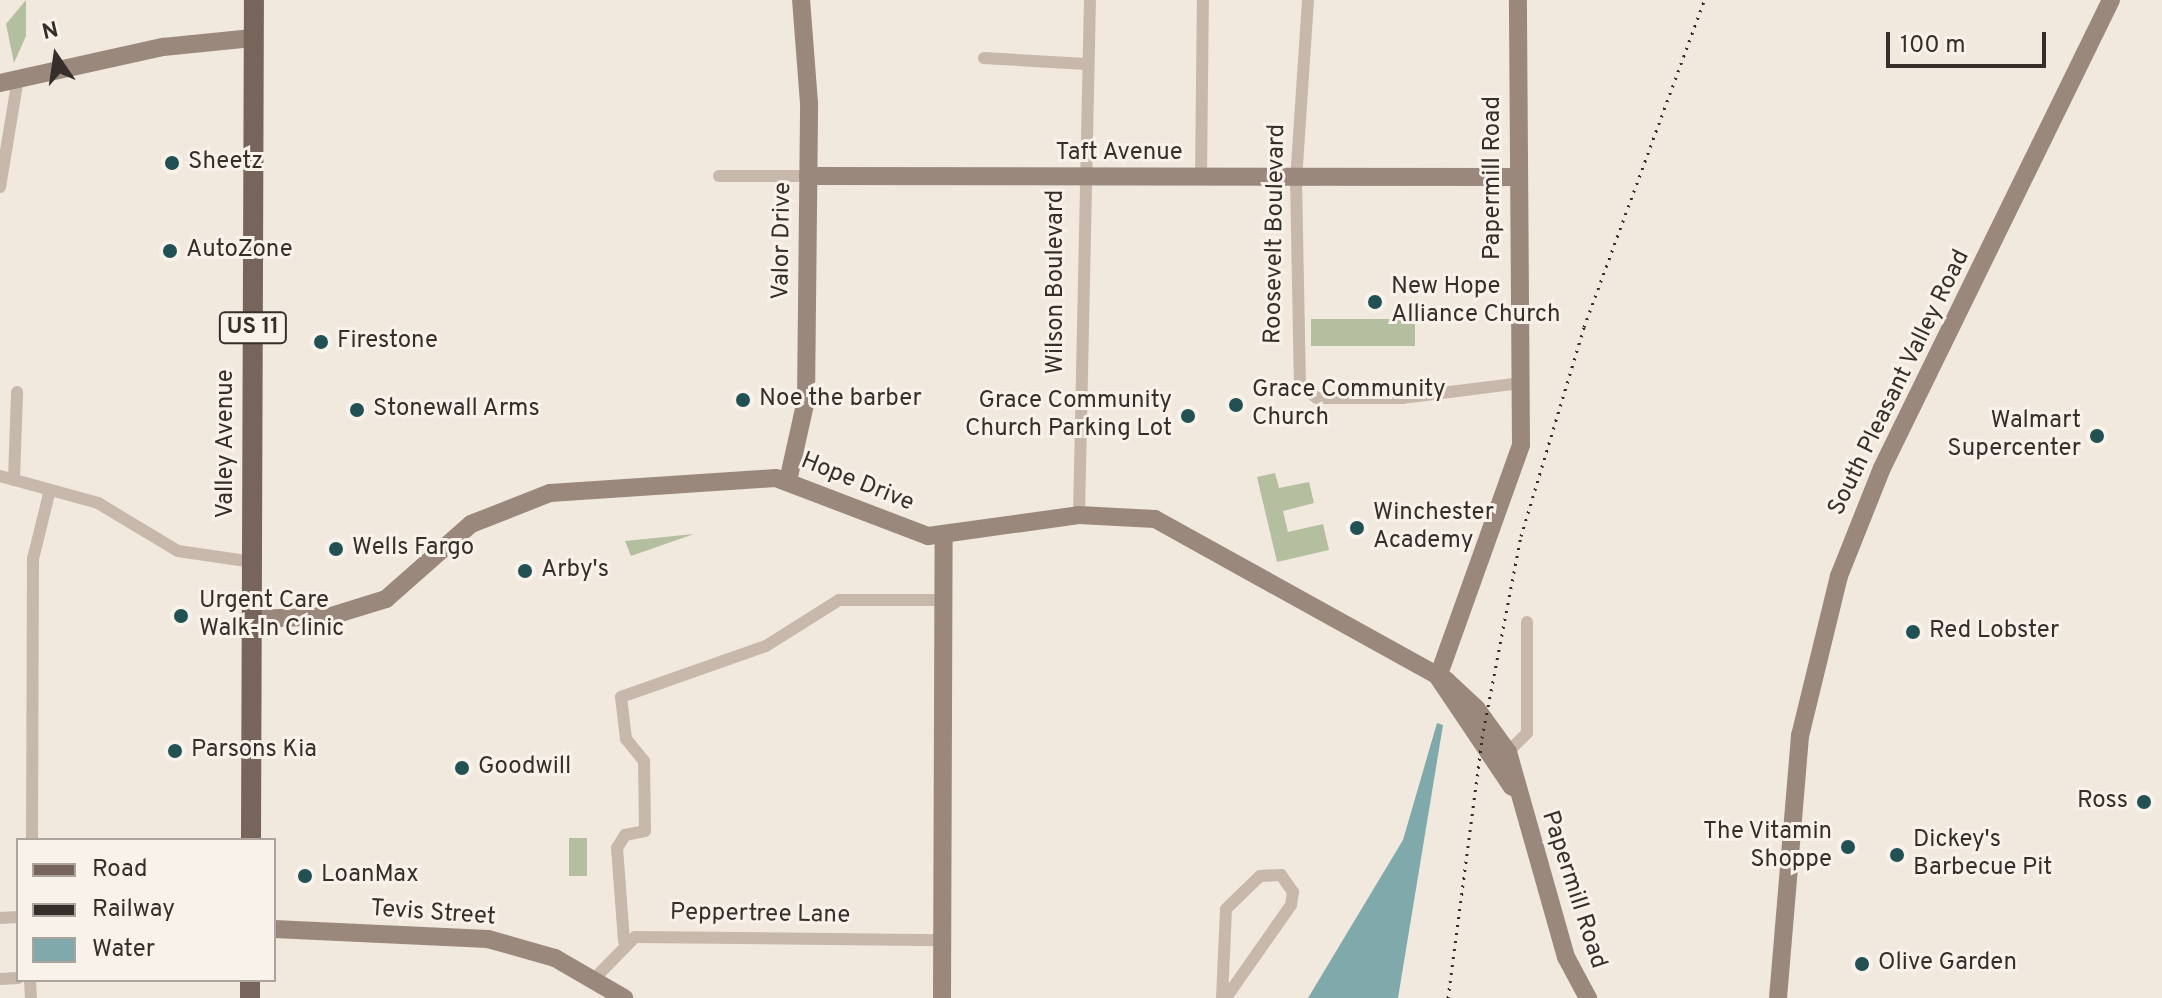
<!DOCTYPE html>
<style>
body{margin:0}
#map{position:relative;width:2162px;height:998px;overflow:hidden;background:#f1e8de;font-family:Overpass,sans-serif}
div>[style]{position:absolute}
.green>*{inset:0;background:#b4bf9f;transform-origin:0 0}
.water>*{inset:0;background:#7fa9ab}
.street>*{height:12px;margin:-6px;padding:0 6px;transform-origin:6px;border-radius:6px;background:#c8b8ab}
.secondary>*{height:18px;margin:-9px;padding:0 9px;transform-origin:9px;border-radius:9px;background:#9b887c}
.primary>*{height:20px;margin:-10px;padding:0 10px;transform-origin:10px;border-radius:10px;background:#77655c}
.rail>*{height:3px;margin-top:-1.5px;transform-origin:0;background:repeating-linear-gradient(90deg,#362e2a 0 2px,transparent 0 8px)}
.dots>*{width:22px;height:22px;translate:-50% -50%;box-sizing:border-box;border:4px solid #f8f2ea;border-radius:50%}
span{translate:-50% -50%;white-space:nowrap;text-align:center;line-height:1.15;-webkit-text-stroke:6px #f8f2ea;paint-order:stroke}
.shield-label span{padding:2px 6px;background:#f8f2ea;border:2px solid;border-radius:6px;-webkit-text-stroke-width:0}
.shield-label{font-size:22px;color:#362e2a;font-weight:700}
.street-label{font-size:24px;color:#362e2a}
.poi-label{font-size:24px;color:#362e2a}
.left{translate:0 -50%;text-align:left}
.right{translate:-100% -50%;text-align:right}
.legend{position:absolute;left:16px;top:838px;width:260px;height:144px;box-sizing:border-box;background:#f8f2ea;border:2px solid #aaa49d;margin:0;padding:10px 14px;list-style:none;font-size:24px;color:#362e2a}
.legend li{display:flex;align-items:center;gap:16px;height:40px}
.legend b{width:40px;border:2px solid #aaa49d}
.north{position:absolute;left:16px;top:16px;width:80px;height:80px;-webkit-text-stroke:6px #f8f2ea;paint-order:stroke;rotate:347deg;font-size:22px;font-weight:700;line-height:32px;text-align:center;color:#362e2a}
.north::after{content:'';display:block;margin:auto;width:28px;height:36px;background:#362e2a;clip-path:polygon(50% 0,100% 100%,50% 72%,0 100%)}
.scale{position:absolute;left:1886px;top:32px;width:160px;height:36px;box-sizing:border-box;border:4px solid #362e2a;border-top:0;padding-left:10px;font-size:24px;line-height:28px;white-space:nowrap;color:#362e2a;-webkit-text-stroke:6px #f8f2ea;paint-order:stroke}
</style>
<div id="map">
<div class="green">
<div style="clip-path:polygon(26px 0,26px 36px,14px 63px,6px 24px)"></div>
<div style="left:1415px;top:319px;width:27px;height:104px;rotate:90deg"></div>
<div style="clip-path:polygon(1275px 473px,1279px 488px,1309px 482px,1314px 503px,1283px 511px,1288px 532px,1323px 524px,1329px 550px,1277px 562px,1257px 477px)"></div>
<div style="clip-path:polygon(694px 534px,631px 556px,625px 541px)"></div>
<div style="left:569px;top:838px;width:18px;height:38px"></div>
</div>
<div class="water">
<div style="clip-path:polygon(1437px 723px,1443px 725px,1398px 998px,1308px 998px,1403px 840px)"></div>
</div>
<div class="street">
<div style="left:1308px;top:0;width:179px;rotate:93.8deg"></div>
<div style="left:1296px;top:179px;width:207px;rotate:88.9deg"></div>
<div style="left:1300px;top:386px;width:21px;rotate:35deg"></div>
<div style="left:1317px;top:398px;width:85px"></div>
<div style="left:1402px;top:398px;width:119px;rotate:-7.2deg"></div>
<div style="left:984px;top:58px;width:102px;rotate:3.4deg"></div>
<div style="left:719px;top:176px;width:89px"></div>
<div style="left:1201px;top:179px;width:179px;rotate:-89.4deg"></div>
<div style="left:0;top:187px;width:110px;rotate:-80.6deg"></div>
<div style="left:0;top:476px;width:102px;rotate:15.4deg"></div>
<div style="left:98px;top:503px;width:93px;rotate:31deg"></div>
<div style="left:178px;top:551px;width:76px;rotate:8.3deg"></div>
<div style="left:14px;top:480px;width:88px;rotate:-88deg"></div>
<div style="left:1079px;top:515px;width:515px;rotate:-88.78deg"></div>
<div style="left:1508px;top:752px;width:27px;rotate:-45deg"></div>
<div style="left:1527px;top:733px;width:111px;rotate:-90deg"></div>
<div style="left:32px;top:840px;width:281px;rotate:-89.8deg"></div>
<div style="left:33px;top:559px;width:71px;rotate:-76.2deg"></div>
<div style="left:0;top:918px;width:18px;rotate:-3deg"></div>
<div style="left:624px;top:941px;width:93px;rotate:-94.3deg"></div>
<div style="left:617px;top:848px;width:15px;rotate:-58deg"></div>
<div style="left:625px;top:835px;width:20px;rotate:-11deg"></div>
<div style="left:645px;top:831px;width:70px;rotate:-90.8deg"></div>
<div style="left:644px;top:761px;width:28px;rotate:-129deg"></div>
<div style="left:626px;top:739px;width:42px;rotate:-96.8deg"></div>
<div style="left:621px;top:697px;width:154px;rotate:-19.4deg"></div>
<div style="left:766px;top:646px;width:86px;rotate:-32.2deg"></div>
<div style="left:839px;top:600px;width:107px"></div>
<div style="left:595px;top:978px;width:57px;rotate:-45.7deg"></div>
<div style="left:635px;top:937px;width:309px;rotate:0.6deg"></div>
<div style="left:0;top:979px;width:18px;rotate:-3deg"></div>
<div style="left:30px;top:980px;width:18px;rotate:87deg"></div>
<div style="left:1222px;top:998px;width:89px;rotate:-87.4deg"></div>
<div style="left:1226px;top:909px;width:47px;rotate:-44.1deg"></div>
<div style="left:1260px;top:876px;width:21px;rotate:-3deg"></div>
<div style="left:1281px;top:875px;width:21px;rotate:55deg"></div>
<div style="left:1293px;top:892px;width:13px;rotate:99deg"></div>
<div style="left:1291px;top:905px;width:113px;rotate:125deg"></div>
</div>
<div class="secondary">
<div style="left:0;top:83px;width:167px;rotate:-12.5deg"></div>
<div style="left:163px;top:47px;width:90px;rotate:-5.7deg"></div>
<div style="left:808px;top:176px;width:710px;rotate:0.08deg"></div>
<div style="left:788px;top:481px;width:83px;rotate:-77.5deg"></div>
<div style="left:806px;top:400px;width:297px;rotate:-89.4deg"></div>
<div style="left:809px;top:103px;width:103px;rotate:-94.4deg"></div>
<div style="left:252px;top:619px;width:79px;rotate:-2.2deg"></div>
<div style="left:331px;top:616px;width:58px;rotate:-17.2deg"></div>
<div style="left:386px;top:599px;width:113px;rotate:-41.4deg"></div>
<div style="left:471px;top:524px;width:85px;rotate:-21.4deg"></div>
<div style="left:550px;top:493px;width:226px;rotate:-3.8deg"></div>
<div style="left:776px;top:478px;width:163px;rotate:20.9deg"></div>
<div style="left:928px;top:536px;width:152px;rotate:-7.9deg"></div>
<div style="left:1079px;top:515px;width:76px;rotate:3deg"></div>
<div style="left:1155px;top:519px;width:334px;rotate:29deg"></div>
<div style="left:1447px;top:681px;width:40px;rotate:43deg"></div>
<div style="left:1476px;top:708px;width:54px;rotate:54deg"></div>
<div style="left:1508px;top:752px;width:213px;rotate:74.2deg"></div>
<div style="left:1566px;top:957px;width:47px;rotate:61.8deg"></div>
<div style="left:1512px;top:787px;width:133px;rotate:-123.9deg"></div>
<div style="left:1438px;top:677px;width:246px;rotate:-70.3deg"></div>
<div style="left:1521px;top:445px;width:445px;rotate:-90.4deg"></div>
<div style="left:274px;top:929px;width:214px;rotate:2.7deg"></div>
<div style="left:488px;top:939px;width:70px;rotate:15.8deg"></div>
<div style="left:555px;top:958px;width:80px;rotate:30.1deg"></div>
<div style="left:942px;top:998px;width:462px;rotate:-89.8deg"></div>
<div style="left:1778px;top:998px;width:263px;rotate:-85.2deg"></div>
<div style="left:1800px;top:736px;width:165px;rotate:-76.3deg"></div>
<div style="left:1839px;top:576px;width:116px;rotate:-68.3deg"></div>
<div style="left:1882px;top:468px;width:521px;rotate:-63.93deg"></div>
</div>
<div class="primary">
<div style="left:251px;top:840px;width:840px;rotate:-89.8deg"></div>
<div style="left:250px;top:998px;width:18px;rotate:-90deg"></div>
</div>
<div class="rail">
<div style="left:1448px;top:998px;width:262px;rotate:-82.5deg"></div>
<div style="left:1482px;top:738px;width:206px;rotate:-79.1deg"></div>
<div style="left:1521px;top:536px;width:218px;rotate:-73.2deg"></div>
<div style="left:1584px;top:327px;width:348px;rotate:-69.8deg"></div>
</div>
<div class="dots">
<div style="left:172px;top:163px;background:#225154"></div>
<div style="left:170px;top:251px;background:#225154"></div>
<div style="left:1375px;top:302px;background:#225154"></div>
<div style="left:321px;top:342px;background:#225154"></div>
<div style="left:743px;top:400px;background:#225154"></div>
<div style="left:1236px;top:405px;background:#225154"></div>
<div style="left:357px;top:410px;background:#225154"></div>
<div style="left:1188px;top:416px;background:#225154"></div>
<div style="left:2097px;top:436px;background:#225154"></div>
<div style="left:1357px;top:528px;background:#225154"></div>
<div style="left:336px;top:549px;background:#225154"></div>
<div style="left:525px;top:571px;background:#225154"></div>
<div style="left:181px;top:616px;background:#225154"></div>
<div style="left:1913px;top:632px;background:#225154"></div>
<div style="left:175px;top:751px;background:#225154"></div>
<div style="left:462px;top:768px;background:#225154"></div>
<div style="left:2144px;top:802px;background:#225154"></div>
<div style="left:1848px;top:847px;background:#225154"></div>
<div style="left:1897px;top:855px;background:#225154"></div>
<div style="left:305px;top:876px;background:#225154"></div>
<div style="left:1862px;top:964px;background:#225154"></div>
</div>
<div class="shield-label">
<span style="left:253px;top:328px">US 11</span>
</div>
<div class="street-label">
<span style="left:1119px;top:154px">Taft Avenue</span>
<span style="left:1494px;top:178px;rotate:-90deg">Papermill Road</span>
<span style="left:1276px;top:234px;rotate:-89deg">Roosevelt Boulevard</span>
<span style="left:783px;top:241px;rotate:-89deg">Valor Drive</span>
<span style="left:1057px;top:282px;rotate:-90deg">Wilson Boulevard</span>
<span style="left:1900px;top:383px;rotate:-64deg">South Pleasant Valley Road</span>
<span style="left:227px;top:444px;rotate:-90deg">Valley Avenue</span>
<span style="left:857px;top:483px;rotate:22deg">Hope Drive</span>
<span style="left:1573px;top:890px;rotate:72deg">Papermill Road</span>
<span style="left:433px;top:914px;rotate:4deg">Tevis Street</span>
<span style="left:760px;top:915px;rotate:1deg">Peppertree Lane</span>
</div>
<div class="poi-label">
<span class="left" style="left:188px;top:163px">Sheetz</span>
<span class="left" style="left:186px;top:251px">AutoZone</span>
<span class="left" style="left:1391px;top:302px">New Hope<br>Alliance Church</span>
<span class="left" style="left:337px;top:342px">Firestone</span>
<span class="left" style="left:1252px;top:405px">Grace Community<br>Church</span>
<span class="left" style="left:759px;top:400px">Noe the barber</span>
<span class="right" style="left:1172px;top:416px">Grace Community<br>Church Parking Lot</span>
<span class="left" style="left:373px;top:410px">Stonewall Arms</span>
<span class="right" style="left:2081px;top:436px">Walmart<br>Supercenter</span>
<span class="left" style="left:1373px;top:528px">Winchester<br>Academy</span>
<span class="left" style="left:352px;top:549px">Wells Fargo</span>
<span class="left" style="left:541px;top:571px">Arby's</span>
<span class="left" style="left:199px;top:616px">Urgent Care<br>Walk-In Clinic</span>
<span class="left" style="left:1929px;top:632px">Red Lobster</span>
<span class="left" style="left:191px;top:751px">Parsons Kia</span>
<span class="left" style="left:478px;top:768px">Goodwill</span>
<span class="right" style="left:2128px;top:802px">Ross</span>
<span class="right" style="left:1832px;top:847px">The Vitamin<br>Shoppe</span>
<span class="left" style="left:1913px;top:855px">Dickey's<br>Barbecue Pit</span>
<span class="left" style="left:321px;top:876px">LoanMax</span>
<span class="left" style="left:1878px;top:964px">Olive Garden</span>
</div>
<ul class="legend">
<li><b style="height:10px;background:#77655c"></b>Road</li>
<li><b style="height:10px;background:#362e2a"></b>Railway</li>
<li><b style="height:22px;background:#7fa9ab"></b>Water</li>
</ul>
<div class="north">N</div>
<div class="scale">100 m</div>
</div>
